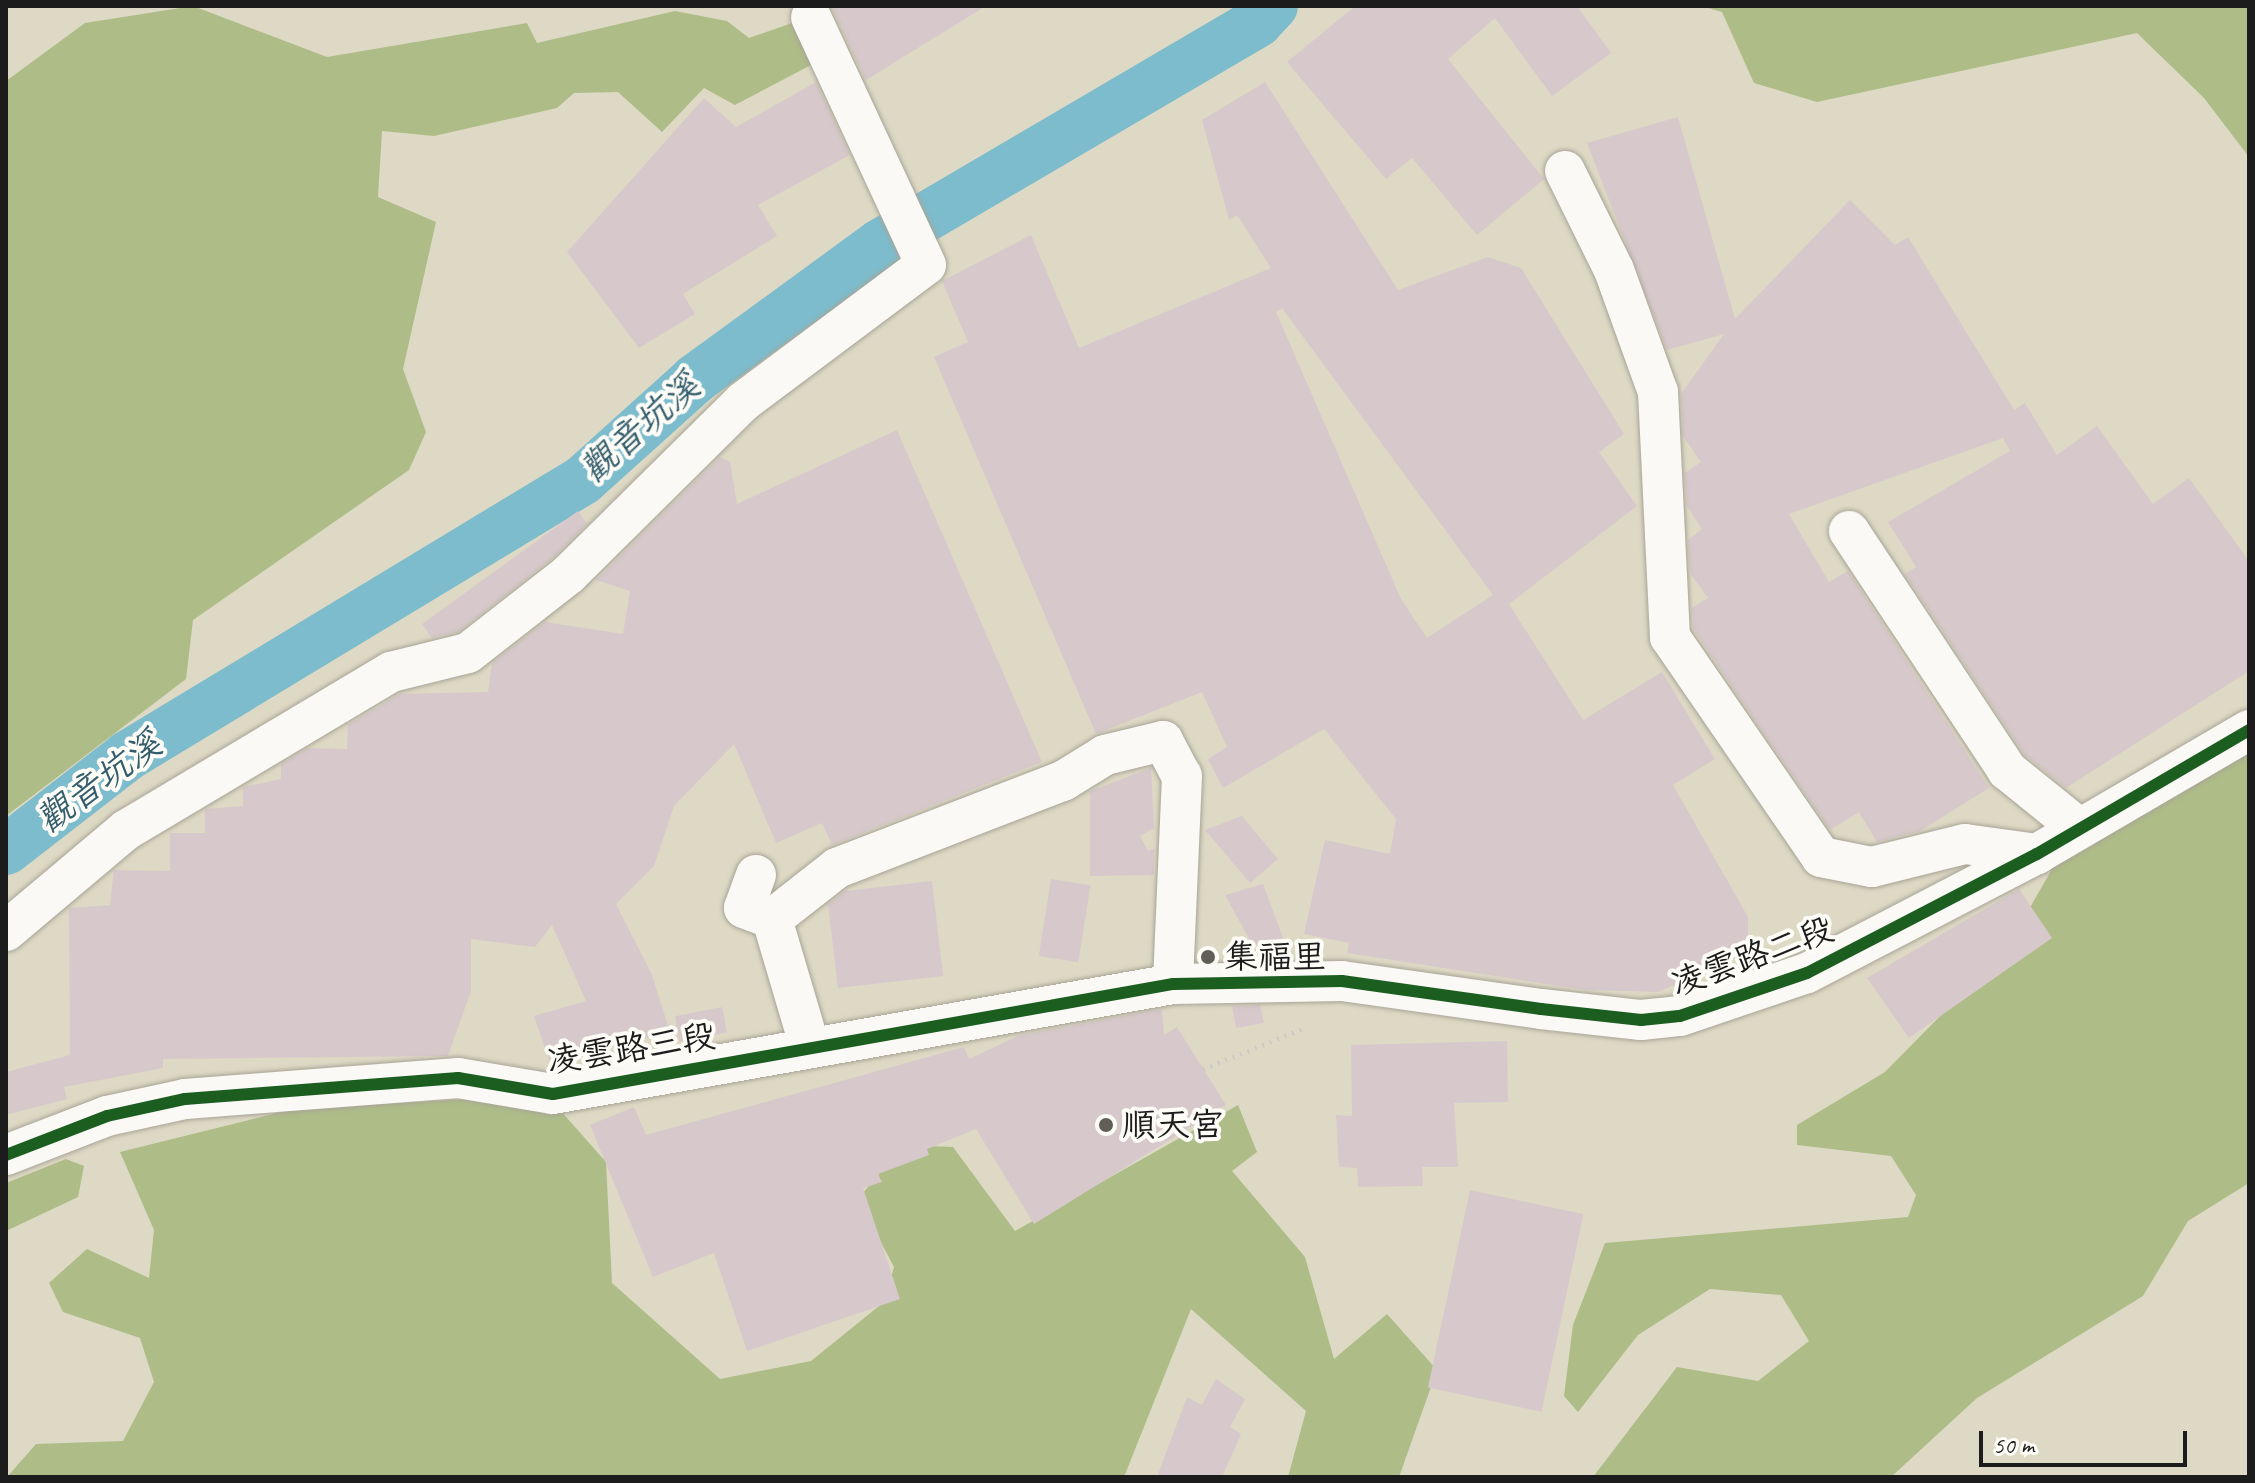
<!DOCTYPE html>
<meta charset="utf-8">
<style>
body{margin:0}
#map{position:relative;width:2255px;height:1483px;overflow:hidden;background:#ded9c4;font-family:Caveat,"LXGW WenKai TC",sans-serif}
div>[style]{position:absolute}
.forest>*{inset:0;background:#aebc88}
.river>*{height:50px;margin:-25px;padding:0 25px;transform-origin:25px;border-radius:25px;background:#7dbccd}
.building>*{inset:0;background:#d7c9cb;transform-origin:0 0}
.path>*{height:5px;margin-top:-2.5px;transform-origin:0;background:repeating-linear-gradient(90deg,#cdcbc7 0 2px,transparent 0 8px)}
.roads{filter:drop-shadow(0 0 2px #a8a497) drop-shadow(0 0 2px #a8a497)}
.minor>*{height:40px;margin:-20px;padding:0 20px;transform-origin:20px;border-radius:20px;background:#faf9f6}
.cycleway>*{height:12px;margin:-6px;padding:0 6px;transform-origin:6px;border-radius:6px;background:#1b5e20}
.dots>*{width:22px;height:22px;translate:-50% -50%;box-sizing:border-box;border:4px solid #fdfcf7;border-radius:50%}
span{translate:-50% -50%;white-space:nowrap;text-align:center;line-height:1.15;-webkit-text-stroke:8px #fdfcf7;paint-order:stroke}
.street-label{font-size:34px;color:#1c1c1c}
.poi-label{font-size:34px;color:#1c1c1c}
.left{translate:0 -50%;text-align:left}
.water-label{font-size:36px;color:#355e6d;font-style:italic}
.frame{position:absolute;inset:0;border:8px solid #1c1c1c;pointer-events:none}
.scale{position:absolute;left:1979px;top:1431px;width:208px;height:36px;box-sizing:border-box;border:4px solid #1c1c1c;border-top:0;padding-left:10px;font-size:24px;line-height:28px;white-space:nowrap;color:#1c1c1c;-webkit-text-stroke:6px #fdfcf7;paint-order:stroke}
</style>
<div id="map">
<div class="forest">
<div style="clip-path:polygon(193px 6px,327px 57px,527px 23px,537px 43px,675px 11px,727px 21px,749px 38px,795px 22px,813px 64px,735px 105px,704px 88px,662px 132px,618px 92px,574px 93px,557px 108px,434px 136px,382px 131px,378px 197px,436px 222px,403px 369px,426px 432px,409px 470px,193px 620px,186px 679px,6px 816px,6px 81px,85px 23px)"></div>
<div style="clip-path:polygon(1701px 6px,2249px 6px,2249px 157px,2204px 98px,2137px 33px,1817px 102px,1754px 83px,1722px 12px)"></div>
<div style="clip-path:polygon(2249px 749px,2249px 1183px,2188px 1221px,2143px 1296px,1977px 1398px,1891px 1477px,1593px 1477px,1677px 1367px,1758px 1381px,1809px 1341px,1781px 1295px,1710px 1289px,1638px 1335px,1578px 1412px,1564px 1396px,1573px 1325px,1605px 1243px,1908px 1217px,1916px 1195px,1891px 1156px,1797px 1145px,1797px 1125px,1885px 1072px,2007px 948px,2056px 862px)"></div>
<div style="clip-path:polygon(505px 1097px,560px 1110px,606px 1162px,612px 1283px,720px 1379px,811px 1361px,884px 1302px,894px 1267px,858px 1199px,903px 1145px,953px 1147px,1015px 1231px,1238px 1105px,1257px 1152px,1232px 1171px,1305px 1257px,1334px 1359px,1387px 1314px,1437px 1370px,1399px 1477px,1288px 1477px,1306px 1411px,1191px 1309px,1124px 1477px,7px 1477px,36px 1444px,123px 1441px,154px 1382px,140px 1338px,63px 1312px,49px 1283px,87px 1249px,149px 1278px,154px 1230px,120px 1152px,293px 1109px)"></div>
<div style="clip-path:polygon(66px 1159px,84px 1166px,78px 1197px,6px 1231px,6px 1183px)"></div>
</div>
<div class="river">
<div style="left:6px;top:850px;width:153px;rotate:-37.8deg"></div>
<div style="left:127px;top:756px;width:533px;rotate:-31.18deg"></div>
<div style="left:583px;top:480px;width:151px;rotate:-42deg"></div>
<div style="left:695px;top:379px;width:229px;rotate:-36.1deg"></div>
<div style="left:880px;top:244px;width:438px;rotate:-30.4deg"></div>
<div style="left:1258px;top:22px;width:22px;rotate:-47deg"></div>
</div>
<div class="building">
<div style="clip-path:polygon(831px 6px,986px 6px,866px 80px)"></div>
<div style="clip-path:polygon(1355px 6px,1577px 6px,1611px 53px,1552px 96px,1495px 18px,1448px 59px,1544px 179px,1477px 235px,1412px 158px,1386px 179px,1287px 62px)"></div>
<div style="clip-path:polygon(816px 82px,850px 155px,758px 205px,777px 236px,683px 294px,695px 314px,639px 348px,567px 252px,704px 98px,736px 127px)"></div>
<div style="clip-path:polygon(evenodd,1265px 82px,1398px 290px,1488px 257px,1521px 268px,1624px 434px,1599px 452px,1637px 506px,1509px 604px,1583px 720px,1662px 672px,1715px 759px,1673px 785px,1748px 917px,1748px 953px,1658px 992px,1585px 990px,1347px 953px,1349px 943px,1304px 934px,1325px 840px,1390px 854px,1396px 819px,1324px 729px,1223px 788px,1208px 759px,1227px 747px,1202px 692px,1096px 734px,934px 357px,968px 342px,942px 281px,1031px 235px,1079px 348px,1271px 268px,1237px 215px,1229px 220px,1202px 120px,1265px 82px,1282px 308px,1493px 595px,1427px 638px,1401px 599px,1276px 312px,1282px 308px)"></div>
<div style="clip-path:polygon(1678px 117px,1735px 319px,1850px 200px,1895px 245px,1908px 237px,2014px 410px,2025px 403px,2057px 455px,2097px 426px,2153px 504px,2189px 478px,2249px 561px,2249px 671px,2066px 788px,2024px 754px,1905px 574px,1916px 567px,1888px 522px,2010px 451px,2003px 438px,1789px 514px,1829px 582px,1848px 571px,1989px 788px,1920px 831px,1877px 842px,1859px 812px,1830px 830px,1693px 629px,1692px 608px,1708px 598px,1690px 573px,1688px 540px,1702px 529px,1687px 506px,1685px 473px,1701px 462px,1683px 436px,1681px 394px,1724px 334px,1667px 350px,1587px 143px)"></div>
<div style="clip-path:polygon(897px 430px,1042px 762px,832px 845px,822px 823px,776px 843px,734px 744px,674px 806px,654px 866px,616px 904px,652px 975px,670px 1032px,550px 1063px,534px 1016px,586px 1001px,552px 925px,535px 947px,471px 939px,471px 991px,448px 1056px,163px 1059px,163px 1068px,64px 1087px,67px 1099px,6px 1115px,6px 1072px,70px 1055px,69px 908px,110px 905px,114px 870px,170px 871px,170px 833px,205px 833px,205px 809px,243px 806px,243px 787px,281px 779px,281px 764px,308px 748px,347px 749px,348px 725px,400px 694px,488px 692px,492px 663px,545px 622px,623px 634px,630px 591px,596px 580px,720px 457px,730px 462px,737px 504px)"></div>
<div style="clip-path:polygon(578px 511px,587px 524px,554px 557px,458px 632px,432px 638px,422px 624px)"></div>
<div style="clip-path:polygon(1151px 768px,1154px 828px,1140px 836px,1148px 851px,1154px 849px,1154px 875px,1090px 876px,1090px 791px)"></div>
<div style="clip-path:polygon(1242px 816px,1278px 859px,1250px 883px,1205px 830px)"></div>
<div style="left:1051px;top:879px;width:40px;height:78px;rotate:9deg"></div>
<div style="clip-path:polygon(932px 881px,943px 976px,838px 988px,828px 904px,845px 891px)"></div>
<div style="clip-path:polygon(1263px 884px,1283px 938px,1253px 946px,1225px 895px)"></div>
<div style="clip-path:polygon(2019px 889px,2052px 938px,1909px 1038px,1867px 978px)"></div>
<div style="clip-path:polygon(1260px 1005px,1264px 1023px,1236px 1028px,1232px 1006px)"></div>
<div style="left:722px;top:1007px;width:26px;height:48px;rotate:79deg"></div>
<div style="clip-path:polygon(1162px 1009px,1164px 1035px,1177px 1027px,1226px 1105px,1034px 1224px,976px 1129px,927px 1149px,929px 1155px,878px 1174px,882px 1182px,863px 1188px,900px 1299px,747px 1351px,714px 1253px,653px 1277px,590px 1125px,634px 1107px,646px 1135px,964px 1047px,969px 1059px,1020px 1035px)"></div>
<div style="clip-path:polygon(1507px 1041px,1508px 1102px,1454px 1103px,1458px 1167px,1422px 1167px,1423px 1186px,1358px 1187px,1357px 1168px,1339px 1167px,1336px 1115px,1352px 1116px,1351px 1045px)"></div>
<div style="left:1470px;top:1190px;width:116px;height:202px;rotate:12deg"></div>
<div style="clip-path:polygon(1216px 1379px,1245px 1399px,1230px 1427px,1241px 1434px,1222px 1477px,1157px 1477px,1187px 1397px,1202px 1405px)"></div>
</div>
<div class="path">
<div style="left:1203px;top:1069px;width:109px;rotate:-22.1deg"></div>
</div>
<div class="roads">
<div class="minor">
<div style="left:1565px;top:171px;width:110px;rotate:63.7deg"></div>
<div style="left:1614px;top:270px;width:130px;rotate:70.2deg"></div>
<div style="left:1658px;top:392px;width:245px;rotate:87.2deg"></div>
<div style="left:1670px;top:637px;width:267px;rotate:55.5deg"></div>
<div style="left:1821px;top:857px;width:52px;rotate:11.1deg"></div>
<div style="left:1872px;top:867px;width:96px;rotate:-13.9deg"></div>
<div style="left:1965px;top:844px;width:73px;rotate:7.9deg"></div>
<div style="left:1849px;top:531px;width:287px;rotate:56.5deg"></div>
<div style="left:2007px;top:770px;width:92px;rotate:38.9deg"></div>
<div style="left:756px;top:875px;width:35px;rotate:110deg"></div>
<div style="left:744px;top:908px;width:30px;rotate:21deg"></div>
<div style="left:772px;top:919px;width:134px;rotate:73.5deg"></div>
<div style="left:772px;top:919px;width:83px;rotate:-38.1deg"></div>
<div style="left:837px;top:868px;width:242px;rotate:-21.1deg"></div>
<div style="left:1063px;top:781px;width:49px;rotate:-31.8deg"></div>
<div style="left:1105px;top:755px;width:60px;rotate:-13.6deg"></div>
<div style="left:1163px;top:741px;width:40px;rotate:62deg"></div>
<div style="left:1182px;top:776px;width:208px;rotate:92.5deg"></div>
<div style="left:6px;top:931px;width:157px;rotate:-40.1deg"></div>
<div style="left:126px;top:830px;width:309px;rotate:-30.8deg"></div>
<div style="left:391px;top:672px;width:79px;rotate:-13.9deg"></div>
<div style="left:468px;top:653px;width:128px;rotate:-38deg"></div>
<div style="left:569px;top:574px;width:246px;rotate:-44.7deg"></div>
<div style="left:744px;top:401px;width:227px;rotate:-36.8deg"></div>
<div style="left:926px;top:265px;width:273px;rotate:-114.9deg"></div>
<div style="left:6px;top:1155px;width:108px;rotate:-21.1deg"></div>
<div style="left:107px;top:1116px;width:80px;rotate:-12.3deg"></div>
<div style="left:185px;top:1099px;width:274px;rotate:-4.4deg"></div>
<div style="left:458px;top:1078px;width:96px;rotate:9.6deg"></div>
<div style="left:553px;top:1094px;width:630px;rotate:-10.06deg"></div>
<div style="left:1173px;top:984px;width:169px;rotate:-1deg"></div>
<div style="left:1342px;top:981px;width:201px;rotate:8deg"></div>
<div style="left:1541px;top:1009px;width:101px;rotate:6.3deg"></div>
<div style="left:1641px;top:1020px;width:39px;rotate:-6deg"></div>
<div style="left:1680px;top:1016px;width:134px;rotate:-18.7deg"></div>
<div style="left:1807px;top:973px;width:259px;rotate:-27.4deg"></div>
<div style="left:2037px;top:854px;width:246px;rotate:-30.3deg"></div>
</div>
</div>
<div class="cycleway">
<div style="left:6px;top:1155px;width:108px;rotate:-21.1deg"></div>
<div style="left:107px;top:1116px;width:80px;rotate:-12.3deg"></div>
<div style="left:185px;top:1099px;width:274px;rotate:-4.4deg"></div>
<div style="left:458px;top:1078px;width:96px;rotate:9.6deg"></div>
<div style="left:553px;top:1094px;width:630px;rotate:-10.06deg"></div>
<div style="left:1173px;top:984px;width:169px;rotate:-1deg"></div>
<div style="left:1342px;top:981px;width:201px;rotate:8deg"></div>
<div style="left:1541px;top:1009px;width:101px;rotate:6.3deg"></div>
<div style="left:1641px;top:1020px;width:39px;rotate:-6deg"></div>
<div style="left:1680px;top:1016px;width:134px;rotate:-18.7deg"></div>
<div style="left:1807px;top:973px;width:259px;rotate:-27.4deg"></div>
<div style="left:2037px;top:854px;width:246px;rotate:-30.3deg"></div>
</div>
<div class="dots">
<div style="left:1208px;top:957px;background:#605e57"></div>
<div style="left:1106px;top:1125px;background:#605e57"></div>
</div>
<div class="street-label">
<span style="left:1752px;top:956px;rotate:-20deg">凌雲路二段</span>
<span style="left:631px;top:1048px;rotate:-9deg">凌雲路三段</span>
</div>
<div class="poi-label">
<span class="left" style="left:1224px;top:957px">集福里</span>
<span class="left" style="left:1122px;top:1125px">順天宮</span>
</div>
<div class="water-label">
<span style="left:640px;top:428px;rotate:-41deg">觀音坑溪</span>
<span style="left:99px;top:782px;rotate:-36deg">觀音坑溪</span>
</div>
<div class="frame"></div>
<div class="scale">50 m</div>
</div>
